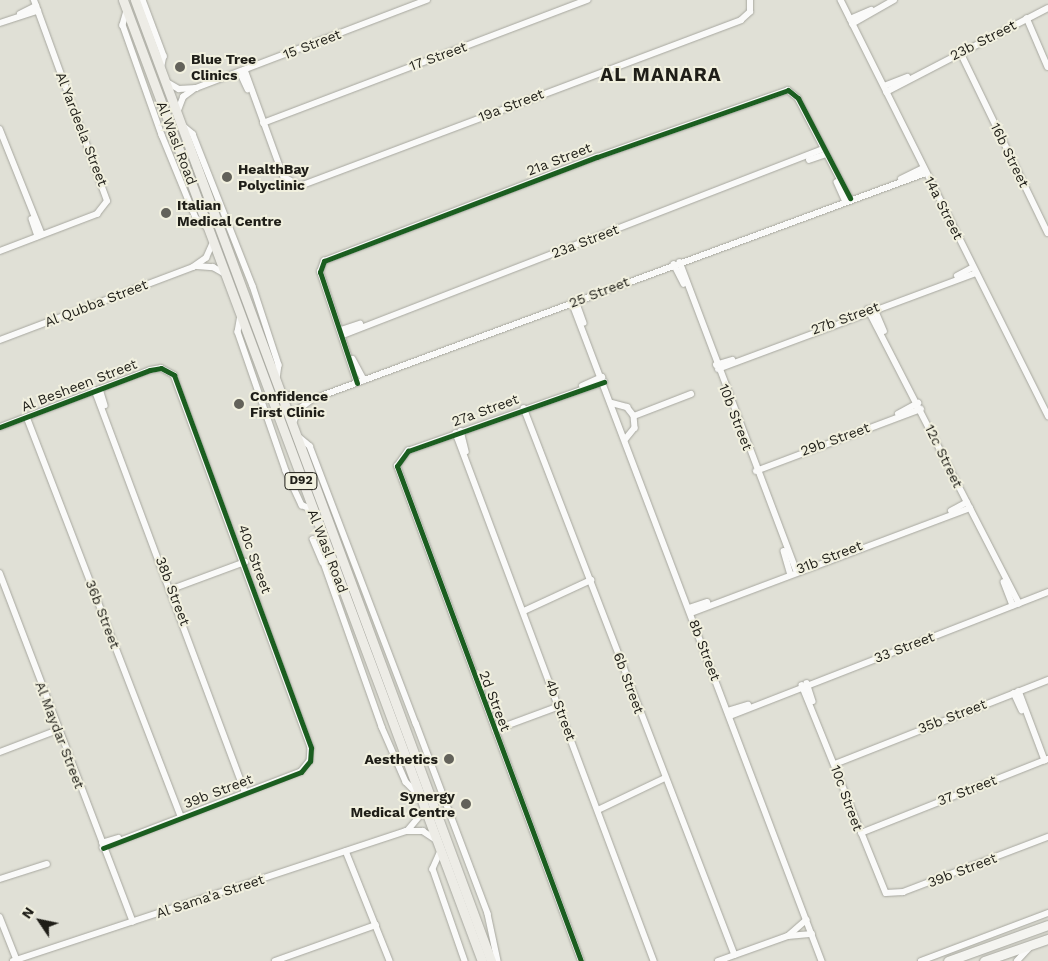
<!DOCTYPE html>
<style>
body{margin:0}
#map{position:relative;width:1048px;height:961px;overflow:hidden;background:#e0e0d6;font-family:"Work Sans",sans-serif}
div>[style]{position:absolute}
.roads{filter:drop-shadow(0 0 1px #a7a79f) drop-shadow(0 0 1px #a7a79f)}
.minor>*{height:5.5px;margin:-2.75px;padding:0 2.75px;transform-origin:2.75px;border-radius:2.75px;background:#fafaf9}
.secondary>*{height:9px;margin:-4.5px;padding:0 4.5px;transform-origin:4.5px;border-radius:4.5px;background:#f4f4f0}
.primary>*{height:9px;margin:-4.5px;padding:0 4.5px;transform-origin:4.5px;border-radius:4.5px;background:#edece6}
.cycleway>*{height:5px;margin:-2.5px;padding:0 2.5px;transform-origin:2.5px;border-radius:2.5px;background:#1b5e20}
.dots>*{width:14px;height:14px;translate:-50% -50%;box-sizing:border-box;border:2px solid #f1f0df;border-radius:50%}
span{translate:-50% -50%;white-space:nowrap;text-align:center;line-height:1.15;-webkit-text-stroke:4px #f1f0df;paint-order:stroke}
.shield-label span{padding:1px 4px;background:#f1f0df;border:1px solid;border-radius:4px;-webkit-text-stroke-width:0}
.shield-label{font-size:12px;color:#1f1e18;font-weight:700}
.street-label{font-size:14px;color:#1f1e18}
.poi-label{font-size:14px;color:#1f1e18;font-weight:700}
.left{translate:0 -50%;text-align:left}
.right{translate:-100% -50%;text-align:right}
.district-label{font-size:19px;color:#1f1e18;font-weight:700;letter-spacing:1px}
.north{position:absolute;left:15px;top:896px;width:50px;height:50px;-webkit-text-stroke:4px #f1f0df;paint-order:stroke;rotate:304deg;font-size:14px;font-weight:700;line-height:20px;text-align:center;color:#1f1e18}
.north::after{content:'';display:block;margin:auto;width:18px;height:22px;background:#1f1e18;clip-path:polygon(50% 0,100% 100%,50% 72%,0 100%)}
</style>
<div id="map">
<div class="roads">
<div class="minor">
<div style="left:143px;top:0;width:60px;rotate:69.4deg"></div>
<div style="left:164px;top:56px;width:14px;rotate:102deg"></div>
<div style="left:841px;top:0;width:465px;rotate:63.5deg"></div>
<div style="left:127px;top:11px;width:15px;rotate:106deg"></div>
<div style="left:123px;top:25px;width:117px;rotate:70.5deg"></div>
<div style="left:162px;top:135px;width:90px;rotate:67.7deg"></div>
<div style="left:196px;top:218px;width:16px;rotate:40deg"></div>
<div style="left:20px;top:14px;width:18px;rotate:-27deg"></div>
<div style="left:1027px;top:18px;width:53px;rotate:66.8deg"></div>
<div style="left:850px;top:19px;width:23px;rotate:-23deg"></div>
<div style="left:0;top:23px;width:40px;rotate:-18deg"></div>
<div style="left:852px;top:24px;width:48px;rotate:-29.7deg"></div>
<div style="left:960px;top:51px;width:202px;rotate:64.2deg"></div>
<div style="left:245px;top:70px;width:114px;rotate:70deg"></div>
<div style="left:284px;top:177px;width:18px;rotate:29deg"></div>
<div style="left:300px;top:186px;width:471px;rotate:-20.6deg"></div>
<div style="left:741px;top:20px;width:12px;rotate:-42deg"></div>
<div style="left:750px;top:12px;width:12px;rotate:-90deg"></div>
<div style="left:240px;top:72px;width:19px;rotate:65deg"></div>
<div style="left:165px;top:81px;width:16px;rotate:30deg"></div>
<div style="left:179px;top:89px;width:17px;rotate:-3deg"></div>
<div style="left:196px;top:88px;width:247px;rotate:-20.9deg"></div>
<div style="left:884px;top:86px;width:25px;rotate:-21deg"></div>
<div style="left:886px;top:92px;width:182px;rotate:-27.4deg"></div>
<div style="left:177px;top:113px;width:17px;rotate:-69deg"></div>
<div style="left:183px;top:97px;width:14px;rotate:-36deg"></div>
<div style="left:263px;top:123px;width:347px;rotate:-20.8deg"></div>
<div style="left:182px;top:125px;width:14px;rotate:39deg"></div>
<div style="left:193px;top:134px;width:163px;rotate:68.5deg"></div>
<div style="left:253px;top:286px;width:83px;rotate:71.8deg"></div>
<div style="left:279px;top:365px;width:14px;rotate:98deg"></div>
<div style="left:0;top:129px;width:113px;rotate:68.2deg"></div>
<div style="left:809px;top:160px;width:18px;rotate:-19deg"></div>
<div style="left:901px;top:179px;width:25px;rotate:-26deg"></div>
<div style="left:837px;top:182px;width:20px;rotate:66deg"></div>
<div style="left:32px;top:219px;width:18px;rotate:71deg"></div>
<div style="left:0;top:251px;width:104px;rotate:-20.9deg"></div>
<div style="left:97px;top:214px;width:16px;rotate:-52deg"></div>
<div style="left:107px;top:201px;width:214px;rotate:-110deg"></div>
<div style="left:680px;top:262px;width:328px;rotate:69.3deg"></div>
<div style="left:674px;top:264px;width:22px;rotate:63deg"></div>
<div style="left:197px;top:266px;width:16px;rotate:4deg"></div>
<div style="left:213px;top:267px;width:13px;rotate:29deg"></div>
<div style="left:957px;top:276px;width:18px;rotate:-29deg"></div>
<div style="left:576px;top:301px;width:23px;rotate:70deg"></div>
<div style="left:572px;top:302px;width:705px;rotate:69.23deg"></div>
<div style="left:874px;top:307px;width:26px;rotate:67deg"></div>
<div style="left:868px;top:309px;width:331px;rotate:62.8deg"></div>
<div style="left:241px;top:315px;width:17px;rotate:100deg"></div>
<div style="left:238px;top:332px;width:147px;rotate:70.9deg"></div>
<div style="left:286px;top:471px;width:38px;rotate:65deg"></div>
<div style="left:302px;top:505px;width:12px;rotate:24deg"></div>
<div style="left:341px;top:330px;width:20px;rotate:-18deg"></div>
<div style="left:343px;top:335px;width:515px;rotate:-21.18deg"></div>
<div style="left:0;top:340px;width:206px;rotate:-20.7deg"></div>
<div style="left:193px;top:267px;width:16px;rotate:-35deg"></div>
<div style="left:206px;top:258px;width:17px;rotate:-66deg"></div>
<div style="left:353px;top:359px;width:24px;rotate:62deg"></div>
<div style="left:716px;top:365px;width:17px;rotate:-17deg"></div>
<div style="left:718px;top:369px;width:275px;rotate:-20.4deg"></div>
<div style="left:357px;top:383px;width:117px;rotate:-108.4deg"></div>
<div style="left:320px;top:272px;width:12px;rotate:-70deg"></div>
<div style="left:324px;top:261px;width:292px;rotate:-20.9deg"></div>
<div style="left:597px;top:157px;width:202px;rotate:-19.3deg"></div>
<div style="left:788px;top:90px;width:13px;rotate:39deg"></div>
<div style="left:798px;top:98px;width:113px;rotate:62.5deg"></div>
<div style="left:582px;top:386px;width:22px;rotate:-24deg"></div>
<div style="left:100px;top:389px;width:17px;rotate:73deg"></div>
<div style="left:95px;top:390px;width:429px;rotate:69.5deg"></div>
<div style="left:282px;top:394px;width:28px;rotate:13deg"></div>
<div style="left:612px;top:403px;width:16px;rotate:15deg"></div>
<div style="left:627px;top:407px;width:11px;rotate:52deg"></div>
<div style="left:634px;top:416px;width:12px;rotate:85deg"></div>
<div style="left:635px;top:428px;width:14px;rotate:129deg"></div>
<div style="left:524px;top:408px;width:586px;rotate:68.91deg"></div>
<div style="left:898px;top:414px;width:23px;rotate:-29deg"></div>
<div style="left:634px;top:416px;width:61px;rotate:-21.1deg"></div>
<div style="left:27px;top:417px;width:428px;rotate:68.9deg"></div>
<div style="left:293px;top:423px;width:15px;rotate:-67deg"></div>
<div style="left:299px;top:409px;width:17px;rotate:-36deg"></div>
<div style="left:313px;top:399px;width:653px;rotate:-20.24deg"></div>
<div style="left:0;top:427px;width:160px;rotate:-20.8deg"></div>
<div style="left:150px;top:370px;width:11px;rotate:-10deg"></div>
<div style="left:161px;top:368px;width:15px;rotate:28deg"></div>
<div style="left:174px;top:375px;width:397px;rotate:69.8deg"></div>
<div style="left:311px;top:748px;width:13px;rotate:94deg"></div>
<div style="left:310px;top:761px;width:14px;rotate:129deg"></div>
<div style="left:301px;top:772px;width:212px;rotate:159deg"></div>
<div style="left:461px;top:431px;width:21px;rotate:76deg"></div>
<div style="left:456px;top:433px;width:564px;rotate:69.44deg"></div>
<div style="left:298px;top:436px;width:16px;rotate:40deg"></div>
<div style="left:310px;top:446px;width:297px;rotate:69.1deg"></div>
<div style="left:416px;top:723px;width:204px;rotate:69.3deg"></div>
<div style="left:488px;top:914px;width:48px;rotate:78deg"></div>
<div style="left:756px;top:471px;width:176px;rotate:-20.6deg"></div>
<div style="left:951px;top:511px;width:18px;rotate:-29deg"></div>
<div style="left:313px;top:539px;width:25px;rotate:67deg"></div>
<div style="left:784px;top:551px;width:22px;rotate:74deg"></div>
<div style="left:329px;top:552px;width:12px;rotate:114deg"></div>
<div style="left:324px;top:563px;width:174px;rotate:70.5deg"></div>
<div style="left:382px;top:727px;width:60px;rotate:66.4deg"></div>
<div style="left:406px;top:782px;width:18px;rotate:45deg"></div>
<div style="left:0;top:573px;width:373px;rotate:69.1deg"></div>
<div style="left:1004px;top:582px;width:25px;rotate:69deg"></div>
<div style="left:172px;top:589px;width:78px;rotate:-20.3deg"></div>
<div style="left:689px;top:608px;width:19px;rotate:-18deg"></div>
<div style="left:524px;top:611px;width:74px;rotate:-24.8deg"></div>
<div style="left:691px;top:613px;width:298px;rotate:-20.6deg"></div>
<div style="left:807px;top:683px;width:19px;rotate:72deg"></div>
<div style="left:802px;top:685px;width:224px;rotate:68deg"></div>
<div style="left:886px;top:893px;width:17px;rotate:-3deg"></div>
<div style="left:903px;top:892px;width:155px;rotate:-20.8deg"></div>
<div style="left:1019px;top:691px;width:74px;rotate:69.4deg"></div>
<div style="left:1014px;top:693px;width:19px;rotate:65deg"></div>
<div style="left:728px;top:711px;width:21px;rotate:-17deg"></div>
<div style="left:730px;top:716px;width:341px;rotate:-21.3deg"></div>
<div style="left:495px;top:730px;width:69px;rotate:-20.3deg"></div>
<div style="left:0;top:752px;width:62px;rotate:-20.8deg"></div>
<div style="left:835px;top:764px;width:229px;rotate:-21.5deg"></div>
<div style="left:598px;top:810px;width:74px;rotate:-25.5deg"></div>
<div style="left:408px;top:830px;width:26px;rotate:-50deg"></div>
<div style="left:861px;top:833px;width:201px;rotate:-21.6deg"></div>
<div style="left:102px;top:843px;width:17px;rotate:-17deg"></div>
<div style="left:346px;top:851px;width:118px;rotate:68.2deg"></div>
<div style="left:441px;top:851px;width:20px;rotate:114deg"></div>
<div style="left:433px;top:869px;width:97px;rotate:70.8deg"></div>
<div style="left:0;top:879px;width:49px;rotate:-17.7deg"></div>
<div style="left:0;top:917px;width:46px;rotate:68.4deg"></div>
<div style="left:789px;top:935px;width:23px;rotate:-41deg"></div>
<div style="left:13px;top:961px;width:414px;rotate:-18.3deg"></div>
<div style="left:406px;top:831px;width:17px"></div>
<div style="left:423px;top:831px;width:14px;rotate:34deg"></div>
<div style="left:275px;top:961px;width:107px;rotate:-19.6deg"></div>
<div style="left:581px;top:961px;width:528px;rotate:-110.39deg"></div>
<div style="left:397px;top:466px;width:19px;rotate:-54deg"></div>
<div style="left:408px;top:451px;width:208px;rotate:-19.4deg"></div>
<div style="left:718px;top:961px;width:74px;rotate:-19.7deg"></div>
<div style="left:788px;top:936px;width:24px;rotate:-5deg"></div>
<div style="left:921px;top:961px;width:136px;rotate:-20.7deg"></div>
<div style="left:1017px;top:961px;width:22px;rotate:-47deg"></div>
</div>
<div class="secondary">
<div style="left:948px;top:961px;width:106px;rotate:-19.8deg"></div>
<div style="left:984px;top:961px;width:68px;rotate:-19deg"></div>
</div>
<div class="primary">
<div style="left:123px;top:0;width:1026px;rotate:69.52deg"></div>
<div style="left:135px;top:0;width:1025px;rotate:69.67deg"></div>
</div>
</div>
<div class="cycleway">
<div style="left:357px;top:383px;width:117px;rotate:-108.4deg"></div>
<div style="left:320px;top:272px;width:12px;rotate:-70deg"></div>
<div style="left:324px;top:261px;width:292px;rotate:-20.9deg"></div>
<div style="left:597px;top:157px;width:202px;rotate:-19.3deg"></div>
<div style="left:788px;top:90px;width:13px;rotate:39deg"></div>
<div style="left:798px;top:98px;width:113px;rotate:62.5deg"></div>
<div style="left:0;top:427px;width:160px;rotate:-20.8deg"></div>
<div style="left:150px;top:370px;width:11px;rotate:-10deg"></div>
<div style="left:161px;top:368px;width:15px;rotate:28deg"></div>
<div style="left:174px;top:375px;width:397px;rotate:69.8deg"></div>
<div style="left:311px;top:748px;width:13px;rotate:94deg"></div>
<div style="left:310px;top:761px;width:14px;rotate:129deg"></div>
<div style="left:301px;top:772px;width:212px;rotate:159deg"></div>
<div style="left:581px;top:961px;width:528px;rotate:-110.39deg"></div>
<div style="left:397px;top:466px;width:19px;rotate:-54deg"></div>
<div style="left:408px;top:451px;width:208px;rotate:-19.4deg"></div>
</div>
<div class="dots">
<div style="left:180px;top:67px;background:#63625a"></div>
<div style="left:227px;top:177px;background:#63625a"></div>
<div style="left:166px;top:213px;background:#63625a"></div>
<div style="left:239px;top:404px;background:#63625a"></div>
<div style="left:449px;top:759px;background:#63625a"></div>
<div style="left:466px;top:804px;background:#63625a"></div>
</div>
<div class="shield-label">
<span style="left:301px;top:481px">D92</span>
</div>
<div class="street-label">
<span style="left:983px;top:40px;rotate:-27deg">23b Street</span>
<span style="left:312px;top:44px;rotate:-21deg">15 Street</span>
<span style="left:438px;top:56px;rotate:-20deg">17 Street</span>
<span style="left:511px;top:105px;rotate:-21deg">19a Street</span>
<span style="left:82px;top:129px;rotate:69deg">Al Yardeela Street</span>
<span style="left:177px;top:143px;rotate:69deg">Al Wasl Road</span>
<span style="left:1010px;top:155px;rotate:64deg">16b Street</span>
<span style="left:559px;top:159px;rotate:-21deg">21a Street</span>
<span style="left:944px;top:208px;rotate:63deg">14a Street</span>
<span style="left:585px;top:241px;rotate:-21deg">23a Street</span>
<span style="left:599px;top:292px;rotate:-21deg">25 Street</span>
<span style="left:96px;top:303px;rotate:-21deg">Al Qubba Street</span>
<span style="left:845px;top:318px;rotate:-20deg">27b Street</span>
<span style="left:79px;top:385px;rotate:-21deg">Al Besheen Street</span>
<span style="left:485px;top:410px;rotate:-20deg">27a Street</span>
<span style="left:736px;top:417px;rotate:69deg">10b Street</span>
<span style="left:835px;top:439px;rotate:-20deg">29b Street</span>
<span style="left:944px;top:456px;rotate:64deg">12c Street</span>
<span style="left:328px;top:551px;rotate:69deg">Al Wasl Road</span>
<span style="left:829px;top:557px;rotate:-21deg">31b Street</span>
<span style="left:255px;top:559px;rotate:70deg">40c Street</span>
<span style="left:173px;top:591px;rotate:69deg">38b Street</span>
<span style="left:103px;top:614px;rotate:69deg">36b Street</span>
<span style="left:904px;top:647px;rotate:-21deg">33 Street</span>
<span style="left:705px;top:650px;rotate:69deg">8b Street</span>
<span style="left:629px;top:683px;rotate:70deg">6b Street</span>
<span style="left:495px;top:701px;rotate:69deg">2d Street</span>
<span style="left:561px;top:710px;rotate:70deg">4b Street</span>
<span style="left:952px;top:716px;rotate:-21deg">35b Street</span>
<span style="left:60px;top:735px;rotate:69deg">Al Maydar Street</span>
<span style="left:967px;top:790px;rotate:-21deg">37 Street</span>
<span style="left:218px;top:791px;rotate:-21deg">39b Street</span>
<span style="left:847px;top:798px;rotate:70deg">10c Street</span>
<span style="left:962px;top:870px;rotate:-21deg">39b Street</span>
<span style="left:210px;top:896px;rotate:-18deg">Al Sama'a Street</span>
</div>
<div class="poi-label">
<span class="left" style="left:191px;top:67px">Blue Tree<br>Clinics</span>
<span class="left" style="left:238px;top:177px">HealthBay<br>Polyclinic</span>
<span class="left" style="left:177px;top:213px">Italian<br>Medical Centre</span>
<span class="left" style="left:250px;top:404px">Confidence<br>First Clinic</span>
<span class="right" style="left:438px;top:759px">Aesthetics</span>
<span class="right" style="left:455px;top:804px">Synergy<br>Medical Centre</span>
</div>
<div class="district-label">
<span style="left:661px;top:75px">AL MANARA</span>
</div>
<div class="north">N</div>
</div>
